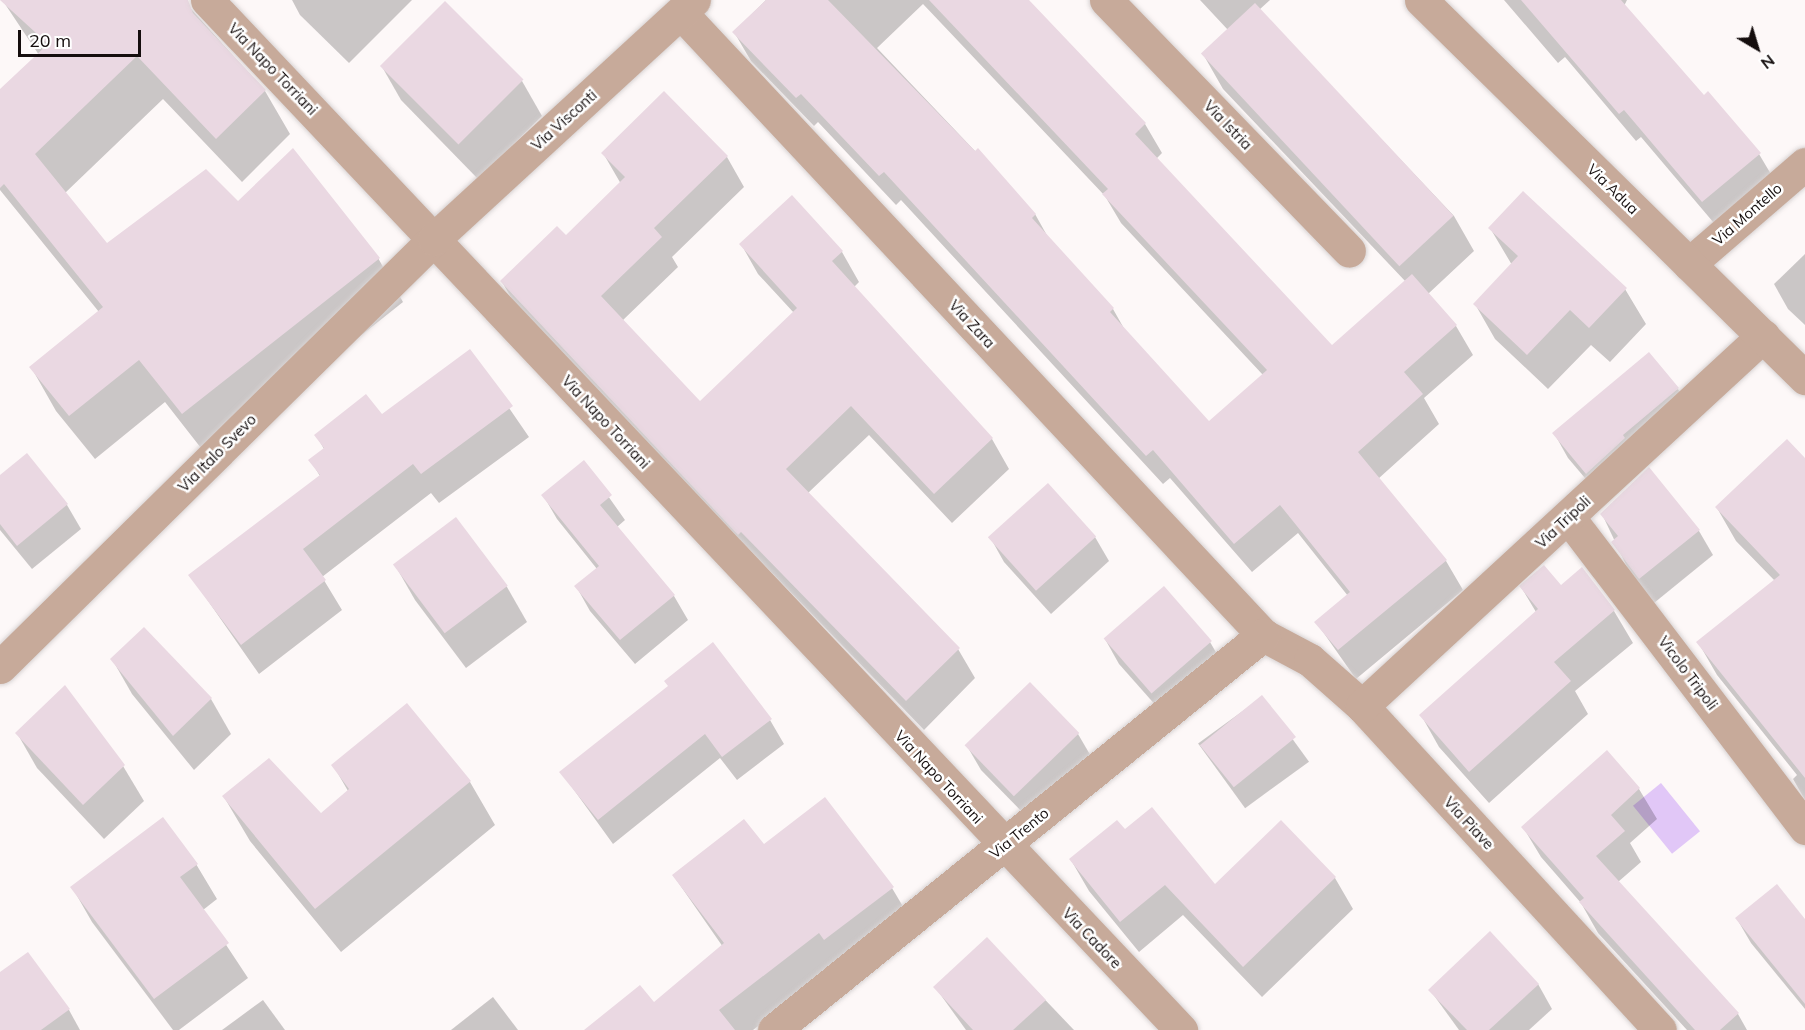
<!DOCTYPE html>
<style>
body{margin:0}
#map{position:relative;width:1805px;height:1030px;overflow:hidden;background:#fdf8f8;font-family:Mulish,sans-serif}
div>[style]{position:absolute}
.water>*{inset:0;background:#e1c7f7;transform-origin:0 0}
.shadow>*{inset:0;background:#0003;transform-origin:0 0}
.building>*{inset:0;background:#ead8e2;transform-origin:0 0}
.roads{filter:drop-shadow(0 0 2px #d8d3d3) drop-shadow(0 0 2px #d8d3d3)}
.minor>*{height:33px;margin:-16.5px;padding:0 16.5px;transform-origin:16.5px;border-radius:16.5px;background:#c7aa9a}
.tertiary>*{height:33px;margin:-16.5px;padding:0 16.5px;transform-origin:16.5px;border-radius:16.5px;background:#c7aa9a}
span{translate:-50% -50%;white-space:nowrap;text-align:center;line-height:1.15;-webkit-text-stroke:5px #fff;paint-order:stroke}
.street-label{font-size:15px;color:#150e0e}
.north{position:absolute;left:1727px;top:18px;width:60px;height:60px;-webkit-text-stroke:4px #fff;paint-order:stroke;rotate:142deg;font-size:16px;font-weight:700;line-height:24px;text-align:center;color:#150e0e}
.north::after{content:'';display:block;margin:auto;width:21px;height:27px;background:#150e0e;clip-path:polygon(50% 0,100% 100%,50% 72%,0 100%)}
.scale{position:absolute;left:18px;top:30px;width:123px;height:27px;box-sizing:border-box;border:3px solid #150e0e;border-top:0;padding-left:8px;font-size:18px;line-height:21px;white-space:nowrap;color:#150e0e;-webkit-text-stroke:4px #fff;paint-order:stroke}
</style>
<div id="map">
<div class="water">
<div style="left:1661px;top:783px;width:62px;height:36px;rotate:51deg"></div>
</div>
<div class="shadow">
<div style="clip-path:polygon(9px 0,183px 0,265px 91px,290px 134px,242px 182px,163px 99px,65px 193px,107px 245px,238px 203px,378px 258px,403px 302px,208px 457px,165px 402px,95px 459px,56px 411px,31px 367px,99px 312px,0 190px,0 91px,39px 55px,5px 4px)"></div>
<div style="clip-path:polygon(292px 0,412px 0,349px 63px,300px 15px)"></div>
<div style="clip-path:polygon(evenodd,766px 0,1028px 0,1145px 124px,1162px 153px,1156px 159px,1332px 347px,1406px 282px,1223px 89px,1203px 54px,1228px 30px,1200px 0,1270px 0,1259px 10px,1454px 216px,1474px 251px,1428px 294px,1456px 326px,1473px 355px,1424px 398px,1439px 424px,1378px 479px,1446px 561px,1463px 590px,1356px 679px,1316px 622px,1348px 596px,1298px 533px,1252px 572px,1170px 478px,1163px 484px,901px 200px,896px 205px,818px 122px,814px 126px,751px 61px,734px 32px,766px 0,923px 4px,1105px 196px,1121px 223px,1263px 375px,1209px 423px,1126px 332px,1113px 309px,1049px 239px,1035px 214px,877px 48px,923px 4px)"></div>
<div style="clip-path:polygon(1504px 0,1627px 0,1624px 6px,1703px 98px,1759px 154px,1775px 181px,1719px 229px,1641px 137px,1636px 141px,1565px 57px,1558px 63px)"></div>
<div style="clip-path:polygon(381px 65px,522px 81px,542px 116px,478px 179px,401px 100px)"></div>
<div style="clip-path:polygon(664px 93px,727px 157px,744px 187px,672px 257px,678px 267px,622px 321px,700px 403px,794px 313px,758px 274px,741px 244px,792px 198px,842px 252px,859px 282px,854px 287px,992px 439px,1009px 469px,952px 523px,869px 435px,808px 493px,958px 649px,975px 678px,924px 730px,519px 311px,502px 282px,566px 237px,621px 184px,603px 153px)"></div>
<div style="clip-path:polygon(1490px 228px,1625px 289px,1646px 324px,1610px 362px,1591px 345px,1548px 389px,1495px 339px,1475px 304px,1512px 265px)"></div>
<div style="clip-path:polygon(1805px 254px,1805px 325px,1788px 309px,1774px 284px)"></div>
<div style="clip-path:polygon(470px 351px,529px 437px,439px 503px,431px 493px,322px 577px,342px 610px,259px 674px,190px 575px,320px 476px,310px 460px,324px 449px,316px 435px,381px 417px)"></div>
<div style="clip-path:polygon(1678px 389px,1692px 413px,1601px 497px,1568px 458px,1554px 433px)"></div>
<div style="clip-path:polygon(27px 455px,67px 505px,81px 529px,32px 569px,0 530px,0 477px)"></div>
<div style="clip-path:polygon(1805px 460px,1805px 800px,1793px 779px,1797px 775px,1717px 675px,1698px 642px,1775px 581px,1736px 541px,1717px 508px)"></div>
<div style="clip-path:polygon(584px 462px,625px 520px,617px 527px,674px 596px,688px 620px,635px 664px,590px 611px,576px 586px,597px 569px,557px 519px,543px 495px)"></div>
<div style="clip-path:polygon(1602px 514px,1699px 531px,1713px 555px,1654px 603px,1627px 567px)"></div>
<div style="clip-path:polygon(456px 519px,507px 587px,527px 622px,466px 668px,415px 600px,395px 565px)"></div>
<div style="clip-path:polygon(990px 537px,1095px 537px,1109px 561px,1051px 614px,1004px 562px)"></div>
<div style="clip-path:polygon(1521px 587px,1561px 587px,1614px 611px,1633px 643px,1575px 691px,1588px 714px,1489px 803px,1439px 747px,1421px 715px,1536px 612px)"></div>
<div style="clip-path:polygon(1105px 639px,1210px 642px,1224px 666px,1166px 717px,1119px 664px)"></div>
<div style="clip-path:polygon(112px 659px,211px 699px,231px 734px,194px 770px,132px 694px)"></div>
<div style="clip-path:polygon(1030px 685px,1078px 734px,1092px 758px,1030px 820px,981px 770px,967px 746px)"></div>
<div style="clip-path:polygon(669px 687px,770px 720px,784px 744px,737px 780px,720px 758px,613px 844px,561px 772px)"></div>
<div style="left:1262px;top:697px;width:80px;height:79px;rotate:54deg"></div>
<div style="clip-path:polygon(17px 733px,123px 766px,144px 801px,104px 839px,37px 768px)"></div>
<div style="clip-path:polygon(1607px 753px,1639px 789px,1657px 819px,1630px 843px,1641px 862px,1618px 882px,1738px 1014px,1747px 1030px,1687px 1030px,1598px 933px,1581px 903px,1541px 857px,1523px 827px)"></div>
<div style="clip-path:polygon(333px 765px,470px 782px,495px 825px,341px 952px,250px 841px,224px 797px,321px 815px,348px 791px)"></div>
<div style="clip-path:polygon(1281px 822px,1335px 878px,1353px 909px,1262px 997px,1183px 915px,1139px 952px,1089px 891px,1071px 860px,1125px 831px,1215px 886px)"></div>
<div style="clip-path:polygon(764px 846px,892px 888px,911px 920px,839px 964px,753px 1030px,587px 1030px,653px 1004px,723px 947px,673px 875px)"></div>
<div style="clip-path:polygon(196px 864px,217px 899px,203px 910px,248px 978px,179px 1030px,173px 1030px,92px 922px,72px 887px)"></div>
<div style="clip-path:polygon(1737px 919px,1805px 921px,1805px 1009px,1751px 943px)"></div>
<div style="clip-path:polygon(987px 939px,1074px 1030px,966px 1030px,935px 987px)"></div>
<div style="clip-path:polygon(0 974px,69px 1010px,80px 1030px,0 1030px)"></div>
<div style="clip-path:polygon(1538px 984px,1552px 1009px,1529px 1030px,1459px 1030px,1430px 990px)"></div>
<div style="clip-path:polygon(493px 997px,518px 1030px,451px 1030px)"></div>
<div style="clip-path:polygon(263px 1000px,285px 1030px,222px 1030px)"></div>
</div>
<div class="building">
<div style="clip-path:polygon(0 0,188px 0,193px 13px,266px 90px,216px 139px,137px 56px,35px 154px,107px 243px,206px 169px,238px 201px,293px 148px,380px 258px,182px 414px,139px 360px,69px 416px,29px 367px,103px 307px,4px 184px,0 188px,0 89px,48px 44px)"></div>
<div style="clip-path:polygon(766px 0,828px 0,975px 151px,978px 148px,1036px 214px,1032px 218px,1114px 308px,1110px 312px,1209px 421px,1267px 370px,1102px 194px,1108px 189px,929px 0,1029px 0,1146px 123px,1135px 134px,1332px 345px,1412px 274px,1457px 325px,1404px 372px,1423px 394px,1358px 452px,1447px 560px,1338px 650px,1314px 622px,1350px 592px,1280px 505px,1234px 544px,1153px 450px,1146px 456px,884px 172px,879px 176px,801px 94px,796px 98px,732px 32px)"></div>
<div style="clip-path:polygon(1521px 0,1621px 0,1704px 95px,1708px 91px,1761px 153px,1702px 202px,1624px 110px,1619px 114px)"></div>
<div style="left:445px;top:1px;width:111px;height:92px;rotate:45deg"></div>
<div style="left:1255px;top:3px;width:291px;height:74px;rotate:47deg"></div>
<div style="clip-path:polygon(664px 91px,728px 156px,654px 228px,662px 237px,601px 296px,700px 401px,797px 308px,739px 244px,792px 195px,843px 251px,832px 261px,993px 438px,934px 494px,851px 406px,786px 469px,960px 648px,906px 701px,741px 532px,738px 535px,500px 281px,557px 226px,566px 235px,625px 177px,601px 153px)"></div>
<div style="clip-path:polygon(1523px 191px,1627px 288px,1589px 328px,1570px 310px,1527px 355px,1473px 304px,1518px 256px,1488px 228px)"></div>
<div style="clip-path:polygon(470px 349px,513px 406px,421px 474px,413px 464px,303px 549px,326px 580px,241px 645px,188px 575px,320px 475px,308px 460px,324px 448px,314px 435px,366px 394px,382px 414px)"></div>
<div style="clip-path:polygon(1649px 352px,1679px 388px,1623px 435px,1625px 438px,1586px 474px,1552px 433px)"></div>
<div style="clip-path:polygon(1787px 439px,1805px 458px,1805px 778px,1696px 642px,1780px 575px,1715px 507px)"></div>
<div style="clip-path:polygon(27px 453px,68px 504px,17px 546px,0 524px,0 475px)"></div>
<div style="clip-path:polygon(584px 460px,612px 495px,600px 505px,675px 595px,620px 640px,574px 586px,599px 566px,541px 495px)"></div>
<div style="clip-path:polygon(1649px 467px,1700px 530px,1639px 579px,1611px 542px,1618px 536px,1600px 514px)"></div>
<div style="left:1048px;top:483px;width:72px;height:81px;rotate:48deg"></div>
<div style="left:456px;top:517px;width:86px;height:79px;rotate:53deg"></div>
<div style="clip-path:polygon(1544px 565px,1561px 585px,1582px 567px,1615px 610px,1554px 662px,1571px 681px,1469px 772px,1419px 715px,1538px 609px,1519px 586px)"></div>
<div style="left:1164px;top:586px;width:73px;height:80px;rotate:49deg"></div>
<div style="clip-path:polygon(144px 627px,212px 698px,173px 736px,110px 659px)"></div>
<div style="clip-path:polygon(713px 642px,772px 719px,722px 757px,705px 734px,598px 820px,559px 772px,668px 686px,664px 681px)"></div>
<div style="left:1030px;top:682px;width:71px;height:91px;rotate:46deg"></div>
<div style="clip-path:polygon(65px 685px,125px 765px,83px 805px,15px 733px)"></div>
<div style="left:1262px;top:695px;width:54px;height:80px;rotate:51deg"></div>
<div style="clip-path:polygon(407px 703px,471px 781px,315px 909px,222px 796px,269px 758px,321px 813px,349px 789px,331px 765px)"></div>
<div style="clip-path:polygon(1607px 750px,1640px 788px,1611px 815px,1625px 831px,1596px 856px,1739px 1013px,1720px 1030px,1695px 1030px,1579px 902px,1584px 898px,1521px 827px)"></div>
<div style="clip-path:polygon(825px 797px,894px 887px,824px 940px,819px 933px,719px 1010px,735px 1030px,584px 1030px,640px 985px,654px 1002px,724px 943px,672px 875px,744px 819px,764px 844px)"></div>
<div style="clip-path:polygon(1152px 807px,1215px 884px,1281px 820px,1336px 877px,1243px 967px,1165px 885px,1120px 922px,1069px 859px,1117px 820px,1125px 829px)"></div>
<div style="clip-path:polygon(163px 817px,198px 864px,180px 877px,229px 943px,154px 999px,70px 887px)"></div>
<div style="clip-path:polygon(1777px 884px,1805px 919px,1805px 1004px,1735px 918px)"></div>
<div style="clip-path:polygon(1490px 931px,1539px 984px,1489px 1030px,1467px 1030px,1428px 990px)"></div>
<div style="clip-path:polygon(987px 937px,1046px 1000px,1013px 1030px,973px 1030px,933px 987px)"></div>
<div style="clip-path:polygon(28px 952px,70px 1009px,41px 1030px,0 1030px,0 972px)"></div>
</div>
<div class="roads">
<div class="minor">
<div style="left:207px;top:0;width:1418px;rotate:46.6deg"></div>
<div style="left:1106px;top:0;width:349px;rotate:45.9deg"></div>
<div style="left:681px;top:13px;width:852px;rotate:46.9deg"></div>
<div style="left:1263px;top:635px;width:53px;rotate:28deg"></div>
<div style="left:1310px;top:660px;width:69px;rotate:41.5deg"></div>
<div style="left:1362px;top:706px;width:440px;rotate:47.4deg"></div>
<div style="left:1689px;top:264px;width:153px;rotate:-40.8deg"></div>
<div style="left:1569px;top:518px;width:390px;rotate:52.7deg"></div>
<div style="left:0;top:667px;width:610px;rotate:-44.6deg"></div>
<div style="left:434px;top:239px;width:353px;rotate:-42.6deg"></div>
<div style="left:1362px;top:706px;width:546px;rotate:-42.7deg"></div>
<div style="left:774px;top:1030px;width:629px;rotate:-38.93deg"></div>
</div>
<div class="tertiary">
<div style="left:1421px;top:0;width:539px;rotate:44.55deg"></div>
</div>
</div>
<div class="street-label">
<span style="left:273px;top:69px;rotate:46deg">Via Napo Torriani</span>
<span style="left:564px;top:120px;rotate:-42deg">Via Visconti</span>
<span style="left:1228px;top:125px;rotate:46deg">Via Istria</span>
<span style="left:1613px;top:189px;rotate:44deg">Via Adua</span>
<span style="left:1747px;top:214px;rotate:-41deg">Via Montello</span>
<span style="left:972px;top:324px;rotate:47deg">Via Zara</span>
<span style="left:606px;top:422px;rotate:47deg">Via Napo Torriani</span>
<span style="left:217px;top:453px;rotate:-45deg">Via Italo Svevo</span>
<span style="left:1563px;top:522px;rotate:-43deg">Via Tripoli</span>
<span style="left:1688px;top:673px;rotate:53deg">Vicolo Tripoli</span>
<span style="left:939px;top:777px;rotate:47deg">Via Napo Torriani</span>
<span style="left:1469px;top:823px;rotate:47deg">Via Piave</span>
<span style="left:1019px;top:833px;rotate:-39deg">Via Trento</span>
<span style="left:1092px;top:938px;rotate:46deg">Via Cadore</span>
</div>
<div class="north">N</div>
<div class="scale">20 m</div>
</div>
